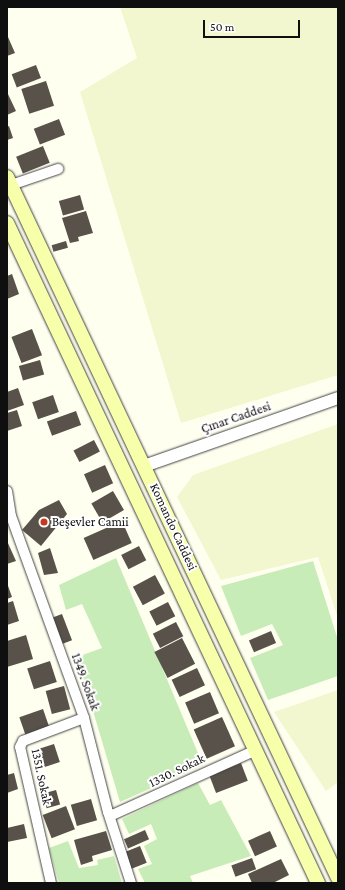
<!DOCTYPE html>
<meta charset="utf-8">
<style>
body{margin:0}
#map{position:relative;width:345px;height:890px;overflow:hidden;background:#fffff0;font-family:"Crimson Pro",serif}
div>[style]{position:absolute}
.farmland>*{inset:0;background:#f2f7cf}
.green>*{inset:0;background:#c8ecb7}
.building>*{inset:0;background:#58524a;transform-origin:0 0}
.roads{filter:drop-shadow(0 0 1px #424242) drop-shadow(0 0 1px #424242)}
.minor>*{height:10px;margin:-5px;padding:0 5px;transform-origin:5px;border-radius:5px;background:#fff}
.tertiary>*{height:12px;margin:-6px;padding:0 6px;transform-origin:6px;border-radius:6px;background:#fff}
.secondary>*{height:14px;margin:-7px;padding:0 7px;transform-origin:7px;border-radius:7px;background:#f8ffab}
.dots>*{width:11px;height:11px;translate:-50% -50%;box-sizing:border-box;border:2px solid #fff;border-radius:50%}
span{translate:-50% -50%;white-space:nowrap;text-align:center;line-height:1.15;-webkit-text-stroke:4px #fff;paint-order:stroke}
.street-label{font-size:13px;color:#0f0f0f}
.poi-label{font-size:13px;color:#0f0f0f}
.left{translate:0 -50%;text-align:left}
.frame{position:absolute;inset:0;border:8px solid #0f0f0f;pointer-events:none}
.scale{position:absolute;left:203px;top:20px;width:97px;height:18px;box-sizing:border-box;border:2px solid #0f0f0f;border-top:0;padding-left:5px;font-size:12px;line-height:14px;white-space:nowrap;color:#0f0f0f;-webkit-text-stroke:3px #fff;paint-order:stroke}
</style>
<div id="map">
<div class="farmland">
<div style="clip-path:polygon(120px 7px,338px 7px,338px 375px,181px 423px,80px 92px,137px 58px)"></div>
<div style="clip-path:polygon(338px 424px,338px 619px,318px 557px,221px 580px,177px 497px,193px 475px)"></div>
<div style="clip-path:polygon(338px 690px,338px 782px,326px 791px,274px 712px)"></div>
</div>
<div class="green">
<div style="clip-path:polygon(116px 558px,203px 765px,120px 802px,77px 657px,102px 648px,82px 604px,66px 610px,59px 585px)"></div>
<div style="clip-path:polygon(313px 561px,338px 640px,338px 676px,268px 700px,250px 658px,283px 645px,272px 624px,241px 636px,221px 586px)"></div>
<div style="clip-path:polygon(198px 783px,210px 805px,221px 800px,251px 856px,190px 876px,193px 883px,145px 883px,138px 869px,152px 864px,144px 846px,157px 839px,151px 824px,129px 834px,122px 819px)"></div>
<div style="clip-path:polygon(68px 841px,79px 868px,98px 865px,97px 860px,114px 856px,122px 883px,59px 883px,49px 848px)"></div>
</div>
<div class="building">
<div style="clip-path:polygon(8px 37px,15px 53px,7px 56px,7px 38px)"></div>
<div style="left:36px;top:65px;width:14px;height:26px;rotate:69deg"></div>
<div style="left:46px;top:81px;width:26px;height:26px;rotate:72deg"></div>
<div style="clip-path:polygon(7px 92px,16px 111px,7px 115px)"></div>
<div style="left:59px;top:119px;width:17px;height:27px;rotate:69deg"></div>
<div style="clip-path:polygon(9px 126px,13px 138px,7px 140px,7px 127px)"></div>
<div style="left:43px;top:146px;width:18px;height:29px;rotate:68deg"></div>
<div style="left:80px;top:195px;width:15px;height:22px;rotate:74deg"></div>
<div style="clip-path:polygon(86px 211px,93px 233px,78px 237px,79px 241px,70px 243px,62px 218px)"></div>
<div style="left:66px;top:241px;width:7px;height:15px;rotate:74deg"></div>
<div style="clip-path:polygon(12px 274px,19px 294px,7px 299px,7px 276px)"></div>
<div style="left:32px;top:329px;width:28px;height:22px;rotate:69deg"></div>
<div style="left:40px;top:360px;width:15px;height:22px;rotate:74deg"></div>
<div style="clip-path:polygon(18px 388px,24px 405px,7px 411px,7px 392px)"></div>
<div style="left:53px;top:395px;width:18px;height:22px;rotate:71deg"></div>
<div style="clip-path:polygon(17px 410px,22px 426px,7px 431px,7px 413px)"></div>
<div style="left:76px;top:411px;width:15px;height:31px;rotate:70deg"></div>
<div style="left:94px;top:440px;width:13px;height:23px;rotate:63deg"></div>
<div style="left:105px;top:465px;width:20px;height:23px;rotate:66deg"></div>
<div style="left:113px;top:491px;width:22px;height:25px;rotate:60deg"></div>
<div style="clip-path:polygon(59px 500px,67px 514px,41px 546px,22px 530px,39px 510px)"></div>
<div style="left:122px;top:521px;width:24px;height:42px;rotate:66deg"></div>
<div style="clip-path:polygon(7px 541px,16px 561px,7px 564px)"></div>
<div style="left:139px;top:546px;width:16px;height:20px;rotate:63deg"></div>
<div style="clip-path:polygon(50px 548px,58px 573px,44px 575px,38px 553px)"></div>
<div style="left:155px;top:575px;width:21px;height:25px;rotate:62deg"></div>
<div style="clip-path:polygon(7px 583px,12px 597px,7px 599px)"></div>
<div style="clip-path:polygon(13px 601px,19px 621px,7px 625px,7px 603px)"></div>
<div style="left:168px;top:602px;width:16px;height:21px;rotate:63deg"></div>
<div style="left:62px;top:614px;width:28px;height:10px;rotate:69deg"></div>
<div style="left:176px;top:622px;width:16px;height:26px;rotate:63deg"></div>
<div style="left:271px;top:631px;width:13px;height:24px;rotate:67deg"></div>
<div style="clip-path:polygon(26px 635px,33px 659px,7px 667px,7px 641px)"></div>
<div style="left:182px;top:638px;width:29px;height:31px;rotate:63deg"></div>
<div style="left:50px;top:661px;width:22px;height:24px;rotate:72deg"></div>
<div style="left:197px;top:668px;width:19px;height:28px;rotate:65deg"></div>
<div style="left:64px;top:686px;width:24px;height:19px;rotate:75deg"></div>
<div style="left:210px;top:692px;width:23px;height:27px;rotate:67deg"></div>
<div style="left:43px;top:709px;width:18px;height:25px;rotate:71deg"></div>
<div style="left:222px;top:717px;width:32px;height:31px;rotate:66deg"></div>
<div style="left:54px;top:744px;width:19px;height:23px;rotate:72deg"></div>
<div style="left:241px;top:763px;width:19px;height:34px;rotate:69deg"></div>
<div style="clip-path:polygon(14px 773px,18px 789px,7px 793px,7px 775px)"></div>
<div style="left:56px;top:790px;width:15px;height:14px;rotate:74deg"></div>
<div style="left:91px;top:799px;width:22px;height:21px;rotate:74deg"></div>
<div style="left:66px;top:806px;width:25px;height:25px;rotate:69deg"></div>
<div style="clip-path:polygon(24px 824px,27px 838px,7px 842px,7px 828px)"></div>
<div style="left:145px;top:830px;width:10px;height:23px;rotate:66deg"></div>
<div style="clip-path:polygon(106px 831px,112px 850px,92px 856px,93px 861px,81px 865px,74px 840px)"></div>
<div style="left:270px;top:831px;width:17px;height:24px;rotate:66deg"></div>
<div style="left:140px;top:846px;width:18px;height:17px;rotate:68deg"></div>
<div style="left:252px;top:858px;width:12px;height:22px;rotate:70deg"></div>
<div style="clip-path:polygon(281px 859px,289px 875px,273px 883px,252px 883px,248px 874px)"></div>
</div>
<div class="roads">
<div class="minor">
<div style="left:11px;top:185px;width:50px;rotate:-18.8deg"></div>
<div style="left:7px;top:491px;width:25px;rotate:81deg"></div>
<div style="left:11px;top:516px;width:215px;rotate:70.1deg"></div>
<div style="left:84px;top:718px;width:97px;rotate:75.7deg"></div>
<div style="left:108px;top:812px;width:75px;rotate:72.1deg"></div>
<div style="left:110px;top:816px;width:160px;rotate:-24.3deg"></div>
<div style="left:51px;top:883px;width:139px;rotate:-102.8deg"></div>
<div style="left:20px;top:747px;width:7px;rotate:-63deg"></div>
<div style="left:23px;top:741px;width:65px;rotate:-20.7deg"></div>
</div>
<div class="tertiary">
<div style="left:144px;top:466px;width:206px;rotate:-19.3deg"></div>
</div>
<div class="secondary">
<div style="left:7px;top:177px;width:775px;rotate:64.72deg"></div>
<div style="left:7px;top:223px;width:730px;rotate:64.77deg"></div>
</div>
</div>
<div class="dots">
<div style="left:44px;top:522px;background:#c7381e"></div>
</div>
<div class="street-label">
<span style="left:236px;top:418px;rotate:-19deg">Çınar Caddesi</span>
<span style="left:173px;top:527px;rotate:65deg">Komando Caddesi</span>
<span style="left:85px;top:682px;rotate:70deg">1349. Sokak</span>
<span style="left:177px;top:771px;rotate:-26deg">1330. Sokak</span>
<span style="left:41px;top:777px;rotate:78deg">1351. Sokak</span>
</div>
<div class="poi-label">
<span class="left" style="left:52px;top:522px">Beşevler Camii</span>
</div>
<div class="frame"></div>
<div class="scale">50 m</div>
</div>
